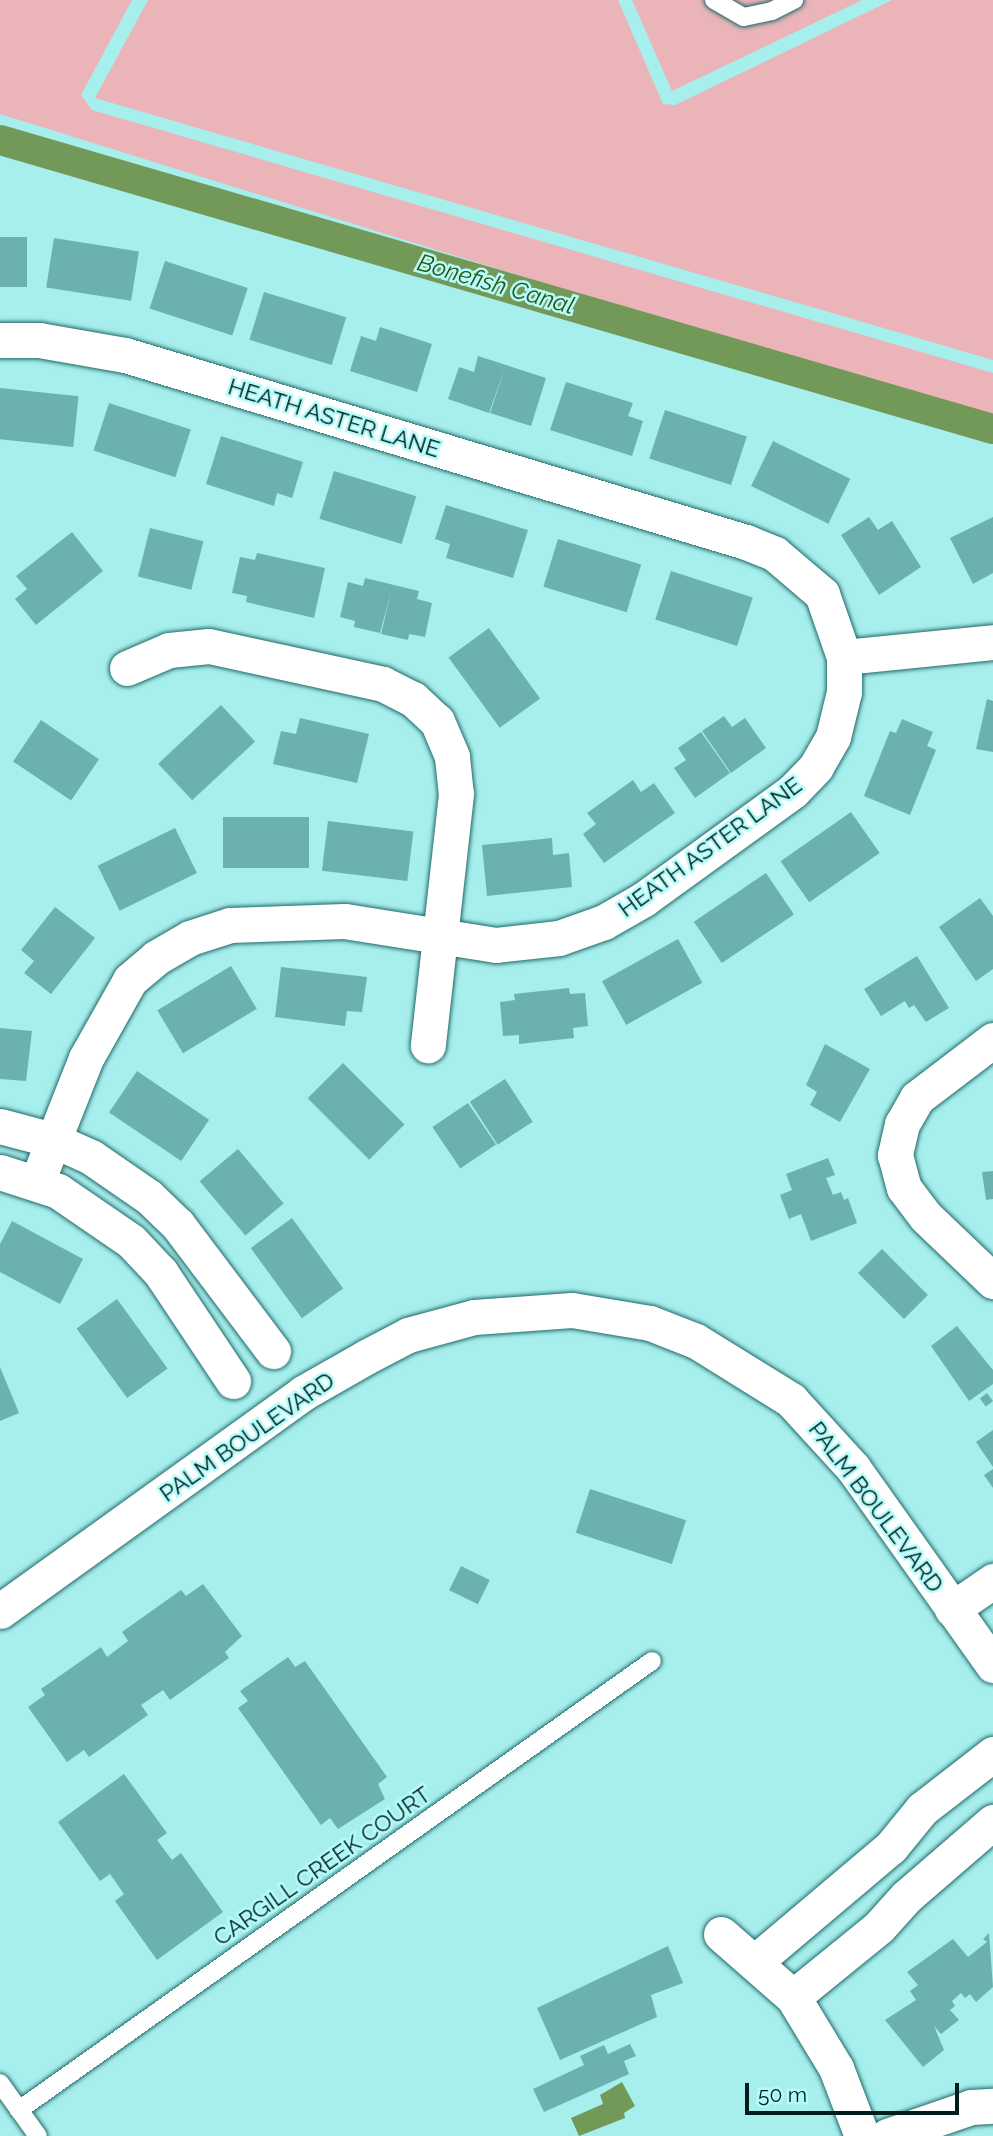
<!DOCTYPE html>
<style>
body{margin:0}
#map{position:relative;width:993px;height:2136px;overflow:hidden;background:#a7efed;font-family:Raleway,sans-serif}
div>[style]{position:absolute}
.green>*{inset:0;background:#eab4b8}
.water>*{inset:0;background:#739959}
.canal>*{height:30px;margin:-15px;padding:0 15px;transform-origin:15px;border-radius:15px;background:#739959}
.building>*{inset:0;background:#6bb1b0;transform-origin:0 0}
.roads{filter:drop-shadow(0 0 2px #206a69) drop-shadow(0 0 2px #206a69)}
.service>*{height:18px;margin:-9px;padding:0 9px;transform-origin:9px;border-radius:9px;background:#fff}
.minor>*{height:35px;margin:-17.5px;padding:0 17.5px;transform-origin:17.5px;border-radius:17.5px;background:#fff}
span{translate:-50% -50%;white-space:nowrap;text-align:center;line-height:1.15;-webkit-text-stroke:5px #b4fcfa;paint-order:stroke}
.street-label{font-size:23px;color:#001d1d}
.water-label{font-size:24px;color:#2f520e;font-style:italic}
.scale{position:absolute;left:745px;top:2083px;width:214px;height:32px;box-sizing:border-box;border:4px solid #001d1d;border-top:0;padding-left:9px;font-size:21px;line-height:24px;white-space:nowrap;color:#001d1d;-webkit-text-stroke:5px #b4fcfa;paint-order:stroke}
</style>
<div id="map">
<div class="green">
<div style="clip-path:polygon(0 0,132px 0,81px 95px,92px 110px,993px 373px,993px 423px,0 114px)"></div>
<div style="clip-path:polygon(148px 0,618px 0,663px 104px,675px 105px,892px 0,993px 0,993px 360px,95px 98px)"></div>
<div style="clip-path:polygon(632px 0,862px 0,672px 91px)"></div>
</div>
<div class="water">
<div style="clip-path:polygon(622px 2082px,635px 2106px,624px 2113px,625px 2118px,579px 2136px,571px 2118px,603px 2104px,600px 2095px)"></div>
</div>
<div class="canal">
<div style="left:0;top:140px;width:1034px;rotate:16.23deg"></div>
</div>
<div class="building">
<div style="left:0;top:237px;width:27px;height:50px"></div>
<div style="left:54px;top:238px;width:86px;height:50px;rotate:9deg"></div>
<div style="left:165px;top:261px;width:87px;height:50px;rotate:18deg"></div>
<div style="left:264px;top:292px;width:86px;height:50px;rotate:17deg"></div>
<div style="clip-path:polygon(380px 327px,432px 344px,417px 392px,350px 371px,361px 336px,376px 341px)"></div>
<div style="clip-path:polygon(478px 356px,546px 378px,531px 426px,490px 413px,505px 368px,489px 413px,448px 399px,459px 367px,474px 372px)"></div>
<div style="clip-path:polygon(566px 382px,633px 403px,628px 416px,643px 421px,632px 456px,550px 430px)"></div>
<div style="left:0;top:388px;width:79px;height:51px;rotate:6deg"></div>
<div style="left:109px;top:403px;width:86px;height:50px;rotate:18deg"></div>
<div style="left:665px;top:410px;width:86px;height:51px;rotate:18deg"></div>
<div style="clip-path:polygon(221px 436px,303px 462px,292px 498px,277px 493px,274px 506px,206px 484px)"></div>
<div style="left:773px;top:441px;width:86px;height:50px;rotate:26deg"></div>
<div style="left:334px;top:471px;width:86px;height:50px;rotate:17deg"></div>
<div style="clip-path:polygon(446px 505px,528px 530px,513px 578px,446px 558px,450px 544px,435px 539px)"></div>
<div style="clip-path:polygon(869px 517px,878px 530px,892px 521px,921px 567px,879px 595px,841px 535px)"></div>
<div style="clip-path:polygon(993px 517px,993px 573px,973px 584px,950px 538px)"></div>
<div style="left:150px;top:528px;width:55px;height:50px;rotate:14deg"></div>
<div style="clip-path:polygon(72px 532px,103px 571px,36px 625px,15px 599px,27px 589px,16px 576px)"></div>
<div style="left:558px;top:539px;width:87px;height:50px;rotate:17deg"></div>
<div style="clip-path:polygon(257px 553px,325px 568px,314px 618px,246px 602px,247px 596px,232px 593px,240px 557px,255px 560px)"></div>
<div style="left:671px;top:571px;width:86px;height:51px;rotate:18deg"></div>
<div style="clip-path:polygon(365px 578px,419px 591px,417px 599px,432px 603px,425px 637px,409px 634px,408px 640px,381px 634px,391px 592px,380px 633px,354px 627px,355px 621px,340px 617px,348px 582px,363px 586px)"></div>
<div style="left:489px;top:628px;width:87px;height:50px;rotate:54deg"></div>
<div style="clip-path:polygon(987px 699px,993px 701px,993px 752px,976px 749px)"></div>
<div style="left:221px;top:705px;width:50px;height:86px;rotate:47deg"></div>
<div style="clip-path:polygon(724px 716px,732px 727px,745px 718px,766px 748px,731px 773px,702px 731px)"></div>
<div style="clip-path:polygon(300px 718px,369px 734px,357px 783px,273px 764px,281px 731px,296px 734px)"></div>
<div style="clip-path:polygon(902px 719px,933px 732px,927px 746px,936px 750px,910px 815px,864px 796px,890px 731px,896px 733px)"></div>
<div style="left:41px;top:720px;width:70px;height:50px;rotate:34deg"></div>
<div style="clip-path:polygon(701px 732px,730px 773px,695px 798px,674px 768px,686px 760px,678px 748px)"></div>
<div style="clip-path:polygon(633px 780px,641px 792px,654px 783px,675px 813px,604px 863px,583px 834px,596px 824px,587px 813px)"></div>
<div style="left:851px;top:812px;width:50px;height:86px;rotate:55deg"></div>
<div style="left:223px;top:817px;width:86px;height:51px"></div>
<div style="left:328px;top:821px;width:86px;height:50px;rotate:7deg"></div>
<div style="left:175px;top:828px;width:50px;height:86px;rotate:64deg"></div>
<div style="clip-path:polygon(552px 838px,553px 855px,569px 853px,572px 887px,487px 896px,482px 845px)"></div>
<div style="left:766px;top:873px;width:50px;height:87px;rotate:56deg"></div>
<div style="clip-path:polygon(980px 898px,993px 916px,993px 969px,976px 981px,939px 927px)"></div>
<div style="clip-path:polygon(55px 907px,95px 938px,51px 994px,24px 973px,34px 961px,21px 950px)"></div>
<div style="left:678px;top:939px;width:50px;height:87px;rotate:61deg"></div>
<div style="clip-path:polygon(917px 956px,949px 1008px,926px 1022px,914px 1005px,909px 1008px,905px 1001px,881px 1016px,864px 989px)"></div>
<div style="left:231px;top:966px;width:50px;height:86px;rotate:59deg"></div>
<div style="clip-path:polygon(281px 967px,367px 977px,362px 1012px,347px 1011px,345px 1026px,275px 1017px)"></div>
<div style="clip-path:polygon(569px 988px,570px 994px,585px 993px,588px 1026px,573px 1028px,574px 1038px,519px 1044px,519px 1035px,503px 1036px,500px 1002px,515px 1000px,514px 994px)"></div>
<div style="clip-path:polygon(0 1028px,32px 1031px,26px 1081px,0 1079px)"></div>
<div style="clip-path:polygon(825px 1044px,870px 1069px,840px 1122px,810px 1105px,817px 1092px,806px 1085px)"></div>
<div style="left:343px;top:1063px;width:87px;height:50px;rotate:45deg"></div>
<div style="left:137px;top:1071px;width:87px;height:50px;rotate:34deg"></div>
<div style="left:505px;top:1079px;width:51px;height:42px;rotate:57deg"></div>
<div style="left:468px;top:1103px;width:50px;height:43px;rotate:56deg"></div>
<div style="left:238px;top:1149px;width:71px;height:50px;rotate:50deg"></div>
<div style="clip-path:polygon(828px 1158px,835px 1175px,826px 1178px,833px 1195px,841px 1192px,844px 1200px,848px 1198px,857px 1223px,811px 1241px,801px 1214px,789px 1219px,780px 1195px,792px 1190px,786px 1174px)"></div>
<div style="clip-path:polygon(993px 1171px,993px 1199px,986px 1200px,982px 1172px)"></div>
<div style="left:292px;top:1218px;width:87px;height:51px;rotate:54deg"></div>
<div style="clip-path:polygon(12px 1221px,83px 1259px,60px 1304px,0 1272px,0 1244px)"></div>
<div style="left:882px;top:1249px;width:65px;height:34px;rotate:45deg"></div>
<div style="left:117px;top:1299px;width:86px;height:50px;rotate:54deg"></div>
<div style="clip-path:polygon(957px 1326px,993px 1370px,993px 1384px,969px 1401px,931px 1346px)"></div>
<div style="clip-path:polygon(0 1367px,19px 1413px,0 1421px)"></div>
<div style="left:987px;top:1393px;width:10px;height:9px;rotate:53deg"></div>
<div style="clip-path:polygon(993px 1430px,993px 1467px,976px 1442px)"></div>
<div style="clip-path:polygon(993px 1469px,993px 1488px,984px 1475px)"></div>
<div style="left:590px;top:1489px;width:101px;height:46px;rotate:18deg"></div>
<div style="left:461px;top:1566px;width:32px;height:27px;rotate:26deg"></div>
<div style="clip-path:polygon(203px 1584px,242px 1636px,225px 1652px,229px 1658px,170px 1700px,163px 1690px,141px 1705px,148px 1715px,89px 1757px,84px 1750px,67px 1762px,28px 1707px,45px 1695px,41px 1689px,101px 1647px,107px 1657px,128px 1641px,122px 1632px,181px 1590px,186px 1596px)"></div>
<div style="clip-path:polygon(288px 1657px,295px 1667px,305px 1661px,387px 1777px,378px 1784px,385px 1799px,338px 1829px,330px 1818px,321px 1825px,238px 1708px,248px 1701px,240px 1691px)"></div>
<div style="clip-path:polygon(124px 1774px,167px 1833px,157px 1840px,172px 1860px,181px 1853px,223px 1912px,157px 1960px,115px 1901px,124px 1894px,110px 1874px,100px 1881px,58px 1822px)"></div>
<div style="clip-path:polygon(989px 1933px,993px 1987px,976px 2002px,970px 1994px,965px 1998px,961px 1993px,952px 2001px,955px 2006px,950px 2010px,959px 2020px,941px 2034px,934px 2026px,944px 2050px,923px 2067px,885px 2020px,916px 2000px,910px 1991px,918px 1985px,907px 1972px,953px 1939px,968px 1957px,987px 1942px,983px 1939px)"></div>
<div style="clip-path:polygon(668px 1946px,683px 1983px,651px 1995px,657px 2017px,560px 2060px,537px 2008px)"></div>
<div style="clip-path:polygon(630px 2044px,636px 2056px,624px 2061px,629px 2074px,544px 2112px,533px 2089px,584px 2065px,580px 2056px,604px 2045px,608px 2054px)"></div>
</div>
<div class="roads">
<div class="service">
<div style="left:714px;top:0;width:34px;rotate:30deg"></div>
<div style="left:744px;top:17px;width:29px;rotate:-12deg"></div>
<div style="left:772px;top:11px;width:25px;rotate:-27deg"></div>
<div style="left:0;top:2083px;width:65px;rotate:54.4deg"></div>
<div style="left:19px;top:2110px;width:776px;rotate:-35.35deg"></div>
</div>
<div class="minor">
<div style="left:0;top:340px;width:39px"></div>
<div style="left:39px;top:340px;width:87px;rotate:9.9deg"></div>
<div style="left:125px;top:355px;width:649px;rotate:16.76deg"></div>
<div style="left:746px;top:542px;width:31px;rotate:22deg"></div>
<div style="left:775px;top:554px;width:62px;rotate:40.4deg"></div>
<div style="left:822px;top:594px;width:67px;rotate:70.8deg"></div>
<div style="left:844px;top:657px;width:35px;rotate:90deg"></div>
<div style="left:844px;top:692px;width:46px;rotate:103.7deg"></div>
<div style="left:833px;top:737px;width:34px;rotate:120deg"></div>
<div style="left:816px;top:767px;width:33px;rotate:134deg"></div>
<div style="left:793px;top:791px;width:184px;rotate:144.1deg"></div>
<div style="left:644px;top:899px;width:46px;rotate:150.1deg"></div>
<div style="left:604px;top:922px;width:48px;rotate:160.4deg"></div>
<div style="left:559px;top:938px;width:63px;rotate:173.7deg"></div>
<div style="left:496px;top:945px;width:154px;rotate:-171deg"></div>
<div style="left:344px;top:921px;width:114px;rotate:178deg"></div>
<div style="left:230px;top:925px;width:42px;rotate:162deg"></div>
<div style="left:190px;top:938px;width:39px;rotate:150deg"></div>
<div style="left:156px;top:958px;width:34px;rotate:140deg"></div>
<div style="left:130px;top:980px;width:90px;rotate:119.4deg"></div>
<div style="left:86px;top:1058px;width:133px;rotate:111.6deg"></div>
<div style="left:844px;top:657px;width:150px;rotate:-5.7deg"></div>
<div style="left:127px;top:668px;width:46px;rotate:-23.2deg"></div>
<div style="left:169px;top:650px;width:40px;rotate:-5.7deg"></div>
<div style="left:209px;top:646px;width:178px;rotate:12.3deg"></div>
<div style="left:383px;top:684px;width:34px;rotate:27deg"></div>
<div style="left:413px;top:699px;width:33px;rotate:43deg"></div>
<div style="left:437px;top:721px;width:39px;rotate:67deg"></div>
<div style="left:452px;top:757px;width:37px;rotate:84deg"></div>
<div style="left:456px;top:794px;width:253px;rotate:96.4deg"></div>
<div style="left:993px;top:1040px;width:96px;rotate:142.7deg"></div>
<div style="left:917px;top:1098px;width:30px;rotate:120deg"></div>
<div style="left:902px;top:1124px;width:32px;rotate:103deg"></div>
<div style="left:895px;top:1155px;width:34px;rotate:75deg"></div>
<div style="left:904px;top:1188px;width:36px;rotate:53deg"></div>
<div style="left:926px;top:1217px;width:93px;rotate:43.7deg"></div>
<div style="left:0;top:1126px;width:55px;rotate:14.8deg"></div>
<div style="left:53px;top:1140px;width:42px;rotate:24.1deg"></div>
<div style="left:91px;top:1157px;width:70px;rotate:34.6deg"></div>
<div style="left:149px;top:1197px;width:40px;rotate:44deg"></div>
<div style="left:178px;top:1225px;width:158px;rotate:53deg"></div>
<div style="left:0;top:1172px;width:61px;rotate:18.1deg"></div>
<div style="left:58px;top:1191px;width:88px;rotate:34.4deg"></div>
<div style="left:131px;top:1241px;width:44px;rotate:46.8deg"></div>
<div style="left:161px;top:1273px;width:130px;rotate:56.3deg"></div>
<div style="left:952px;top:1609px;width:50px;rotate:-34.3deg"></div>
<div style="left:0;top:1611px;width:373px;rotate:-35.7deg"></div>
<div style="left:303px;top:1393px;width:73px;rotate:-29.7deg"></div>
<div style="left:366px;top:1357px;width:47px;rotate:-27.6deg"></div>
<div style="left:408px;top:1335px;width:68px;rotate:-15.3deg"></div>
<div style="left:474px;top:1317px;width:98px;rotate:-4.1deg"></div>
<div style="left:572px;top:1310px;width:79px;rotate:9.5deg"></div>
<div style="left:650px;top:1323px;width:49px;rotate:21.4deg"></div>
<div style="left:696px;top:1341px;width:112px;rotate:31.8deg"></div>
<div style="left:791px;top:1400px;width:92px;rotate:47.6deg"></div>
<div style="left:853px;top:1468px;width:242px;rotate:54.6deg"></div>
<div style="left:721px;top:1934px;width:96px;rotate:41.2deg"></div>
<div style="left:793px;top:1997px;width:83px;rotate:58.8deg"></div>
<div style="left:836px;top:2068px;width:73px;rotate:69.1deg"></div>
<div style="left:756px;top:1961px;width:177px;rotate:-40.2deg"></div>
<div style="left:891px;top:1847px;width:49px;rotate:-50.8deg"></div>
<div style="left:922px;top:1809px;width:90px;rotate:-37.8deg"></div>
<div style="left:793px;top:1997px;width:111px;rotate:-39.1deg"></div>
<div style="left:879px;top:1927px;width:40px;rotate:-48deg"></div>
<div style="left:906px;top:1897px;width:115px;rotate:-40.8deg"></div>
<div style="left:887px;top:2136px;width:89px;rotate:-19deg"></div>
<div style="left:971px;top:2107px;width:22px;rotate:-3deg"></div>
</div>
</div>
<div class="street-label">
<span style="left:334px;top:418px;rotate:17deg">HEATH ASTER LANE</span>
<span style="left:710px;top:847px;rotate:-36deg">HEATH ASTER LANE</span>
<span style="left:247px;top:1437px;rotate:-35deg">PALM BOULEVARD</span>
<span style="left:876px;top:1507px;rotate:53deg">PALM BOULEVARD</span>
<span style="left:322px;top:1866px;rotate:-35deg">CARGILL CREEK COURT</span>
</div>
<div class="water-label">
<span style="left:496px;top:284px;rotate:16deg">Bonefish Canal</span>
</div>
<div class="scale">50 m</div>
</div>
